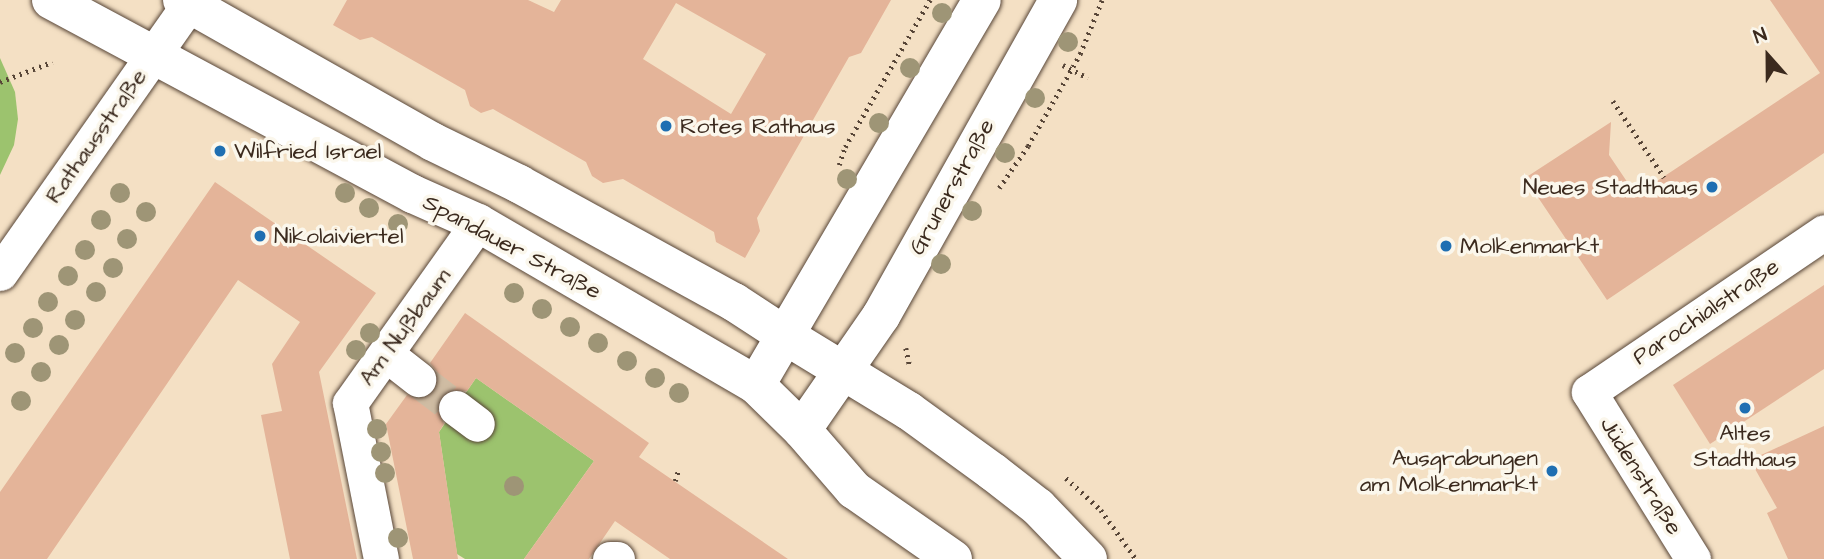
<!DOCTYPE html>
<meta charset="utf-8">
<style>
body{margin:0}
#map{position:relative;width:1824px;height:559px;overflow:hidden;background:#f4e0c4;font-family:"Architects Daughter",sans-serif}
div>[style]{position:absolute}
.green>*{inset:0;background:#9cc36e}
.building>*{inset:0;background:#e4b499}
.street-tunnel>*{height:35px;margin-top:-17.5px;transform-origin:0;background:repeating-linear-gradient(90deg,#cfbca3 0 35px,transparent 0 53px)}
.path>*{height:4.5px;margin-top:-2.25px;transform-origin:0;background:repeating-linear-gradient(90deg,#574537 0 2px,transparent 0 7px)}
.roads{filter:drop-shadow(0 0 2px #574537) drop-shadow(0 0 2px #574537)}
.street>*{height:35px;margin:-17.5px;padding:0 17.5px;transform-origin:17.5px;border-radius:17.5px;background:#fff}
.secondary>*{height:38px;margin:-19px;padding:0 19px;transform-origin:19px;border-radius:19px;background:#fff}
.primary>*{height:38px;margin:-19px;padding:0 19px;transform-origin:19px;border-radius:19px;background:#fff}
.trees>*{width:20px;height:20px;margin:-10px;border-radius:50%;background:#9e9576}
.dots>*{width:19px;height:19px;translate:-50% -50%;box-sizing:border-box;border:4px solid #fbf7ec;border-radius:50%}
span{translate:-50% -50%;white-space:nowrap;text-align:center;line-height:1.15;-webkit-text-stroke:7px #fbf7ec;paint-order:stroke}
.poi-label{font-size:23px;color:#3b2a1e}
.left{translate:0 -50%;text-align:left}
.right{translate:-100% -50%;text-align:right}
.street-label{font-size:23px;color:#3b2a1e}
.north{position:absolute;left:1733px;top:21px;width:70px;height:70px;-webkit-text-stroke:5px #fbf7ec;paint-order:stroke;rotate:339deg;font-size:19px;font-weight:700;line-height:28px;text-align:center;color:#3b2a1e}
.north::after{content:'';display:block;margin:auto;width:24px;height:32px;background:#3b2a1e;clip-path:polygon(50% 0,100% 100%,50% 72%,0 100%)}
</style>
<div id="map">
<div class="green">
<div style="clip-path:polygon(0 58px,15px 92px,18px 119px,14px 145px,0 175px)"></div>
<div style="clip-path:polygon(476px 378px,594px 461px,524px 559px,465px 559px,457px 554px,439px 432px)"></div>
</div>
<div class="building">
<div style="clip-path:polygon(evenodd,347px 0,528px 0,554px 12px,561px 0,891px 0,861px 53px,849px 57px,757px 218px,760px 231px,745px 258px,716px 242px,714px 232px,623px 179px,603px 183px,592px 176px,586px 162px,493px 109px,481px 113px,470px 106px,465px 90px,372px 37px,360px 40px,333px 25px,347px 0,676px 3px,766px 54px,731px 114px,643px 59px,676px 3px)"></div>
<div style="clip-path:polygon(1770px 0,1824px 0,1824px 153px,1607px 300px,1525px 178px,1611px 122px,1609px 155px,1636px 195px,1820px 73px)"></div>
<div style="clip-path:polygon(215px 182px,376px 293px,319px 372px,357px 559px,290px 559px,261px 415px,282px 411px,272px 364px,300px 322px,238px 280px,47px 559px,0 559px,0 492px)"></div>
<div style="clip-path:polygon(1824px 285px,1824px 369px,1710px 444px,1673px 385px)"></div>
<div style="clip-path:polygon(465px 313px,649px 443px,639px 457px,788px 559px,670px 559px,615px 521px,589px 559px,524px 559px,594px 461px,476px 378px,467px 391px,448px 390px,436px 406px,444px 424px,439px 432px,458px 559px,413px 559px,386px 424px,407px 395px,425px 398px,434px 391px,437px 372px,430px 363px)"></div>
<div style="clip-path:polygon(1824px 426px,1824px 559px,1788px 559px,1767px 513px,1777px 508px,1750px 460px)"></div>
</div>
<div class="street-tunnel">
<div style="left:418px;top:379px;width:48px;rotate:37.3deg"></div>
</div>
<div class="path">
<div style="left:1063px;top:65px;width:28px;rotate:27deg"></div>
<div style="left:0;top:82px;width:56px;rotate:-21deg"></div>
<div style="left:1613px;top:101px;width:92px;rotate:56.1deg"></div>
<div style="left:839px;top:165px;width:19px;rotate:-72deg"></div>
<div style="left:845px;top:147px;width:170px;rotate:-60deg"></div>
<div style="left:999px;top:188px;width:51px;rotate:-55.4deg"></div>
<div style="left:1028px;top:146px;width:106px;rotate:-60.5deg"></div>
<div style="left:1080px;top:54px;width:58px;rotate:-67.8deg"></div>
<div style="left:906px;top:348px;width:19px;rotate:78deg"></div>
<div style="left:1066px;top:478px;width:47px;rotate:42.4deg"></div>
<div style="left:1101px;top:510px;width:60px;rotate:54.5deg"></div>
<div style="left:675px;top:481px;width:10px;rotate:-73deg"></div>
</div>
<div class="roads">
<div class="street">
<div style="left:0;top:273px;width:334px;rotate:-54.9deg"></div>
<div style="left:386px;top:354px;width:41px;rotate:38deg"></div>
<div style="left:456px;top:408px;width:26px;rotate:37deg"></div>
<div style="left:381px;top:559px;width:159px;rotate:-101.2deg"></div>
<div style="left:350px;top:403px;width:221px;rotate:-54.6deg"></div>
<div style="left:610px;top:559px;width:7px"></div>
<div style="left:1693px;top:559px;width:197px;rotate:-121.9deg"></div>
<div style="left:1589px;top:392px;width:284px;rotate:-34.2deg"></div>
</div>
<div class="secondary">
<div style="left:51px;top:0;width:411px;rotate:28.2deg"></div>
<div style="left:413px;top:194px;width:71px;rotate:24deg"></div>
<div style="left:478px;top:223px;width:322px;rotate:30.2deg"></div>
<div style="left:182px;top:0;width:288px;rotate:29.5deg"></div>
<div style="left:433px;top:142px;width:96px;rotate:26deg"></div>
<div style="left:519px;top:184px;width:245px;rotate:28.8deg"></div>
<div style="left:734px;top:302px;width:62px;rotate:33.2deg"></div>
</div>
<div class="primary">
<div style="left:786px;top:336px;width:144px;rotate:31.4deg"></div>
<div style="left:909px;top:411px;width:104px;rotate:36deg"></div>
<div style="left:993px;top:472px;width:57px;rotate:37.9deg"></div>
<div style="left:1038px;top:507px;width:72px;rotate:46.1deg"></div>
<div style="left:802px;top:430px;width:139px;rotate:-55.3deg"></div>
<div style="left:881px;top:316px;width:362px;rotate:-60.7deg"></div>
<div style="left:953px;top:559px;width:121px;rotate:-145.1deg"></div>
<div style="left:854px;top:490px;width:79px;rotate:-130.9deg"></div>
<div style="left:802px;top:430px;width:64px;rotate:-135.6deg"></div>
<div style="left:756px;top:385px;width:446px;rotate:-59.6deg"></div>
</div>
</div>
<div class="trees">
<div style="left:942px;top:13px"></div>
<div style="left:1068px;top:42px"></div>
<div style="left:910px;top:68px"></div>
<div style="left:1035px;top:98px"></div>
<div style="left:879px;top:123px"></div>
<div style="left:1005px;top:153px"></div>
<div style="left:847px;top:179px"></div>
<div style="left:120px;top:193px"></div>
<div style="left:345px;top:193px"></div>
<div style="left:369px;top:208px"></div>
<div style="left:972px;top:211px"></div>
<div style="left:146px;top:212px"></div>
<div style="left:101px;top:220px"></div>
<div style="left:398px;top:224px"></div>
<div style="left:127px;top:239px"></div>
<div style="left:85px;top:250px"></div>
<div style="left:941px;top:264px"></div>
<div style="left:113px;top:268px"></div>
<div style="left:68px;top:276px"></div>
<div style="left:96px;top:292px"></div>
<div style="left:514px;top:293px"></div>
<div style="left:48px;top:302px"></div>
<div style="left:542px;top:309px"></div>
<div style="left:75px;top:320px"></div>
<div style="left:570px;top:327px"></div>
<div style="left:33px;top:328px"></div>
<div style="left:370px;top:333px"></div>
<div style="left:598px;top:343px"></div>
<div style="left:59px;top:345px"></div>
<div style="left:356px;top:350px"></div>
<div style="left:15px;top:353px"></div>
<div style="left:627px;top:361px"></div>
<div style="left:41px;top:372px"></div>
<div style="left:655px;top:378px"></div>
<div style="left:679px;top:393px"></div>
<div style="left:21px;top:401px"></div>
<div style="left:377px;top:429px"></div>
<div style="left:381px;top:452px"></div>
<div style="left:385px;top:473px"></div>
<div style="left:514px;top:486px"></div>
<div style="left:398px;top:538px"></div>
</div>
<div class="dots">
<div style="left:666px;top:126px;background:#1f6fb2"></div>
<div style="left:220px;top:151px;background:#1f6fb2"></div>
<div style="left:1712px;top:187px;background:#1f6fb2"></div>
<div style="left:260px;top:236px;background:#1f6fb2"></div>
<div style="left:1446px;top:246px;background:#1f6fb2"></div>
<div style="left:1745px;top:408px;background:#1f6fb2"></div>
<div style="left:1552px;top:471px;background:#1f6fb2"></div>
</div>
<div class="poi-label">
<span class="left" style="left:680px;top:126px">Rotes Rathaus</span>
<span class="left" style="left:234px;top:151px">Wilfried Israel</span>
<span class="right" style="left:1698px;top:187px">Neues Stadthaus</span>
<span class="left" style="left:274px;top:236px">Nikolaiviertel</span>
<span class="left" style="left:1460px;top:246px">Molkenmarkt</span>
<span style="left:1745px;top:446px">Altes<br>Stadthaus</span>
<span class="right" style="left:1538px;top:471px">Ausgrabungen<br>am Molkenmarkt</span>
</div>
<div class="street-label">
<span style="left:96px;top:136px;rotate:-55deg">Rathausstraße</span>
<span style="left:952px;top:187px;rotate:-61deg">Grunerstraße</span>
<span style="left:512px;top:247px;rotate:28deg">Spandauer Straße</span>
<span style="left:1706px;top:312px;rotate:-34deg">Parochialstraße</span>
<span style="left:405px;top:327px;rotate:-54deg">Am Nußbaum</span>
<span style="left:1641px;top:476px;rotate:58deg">Jüdenstraße</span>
</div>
<div class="north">N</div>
</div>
